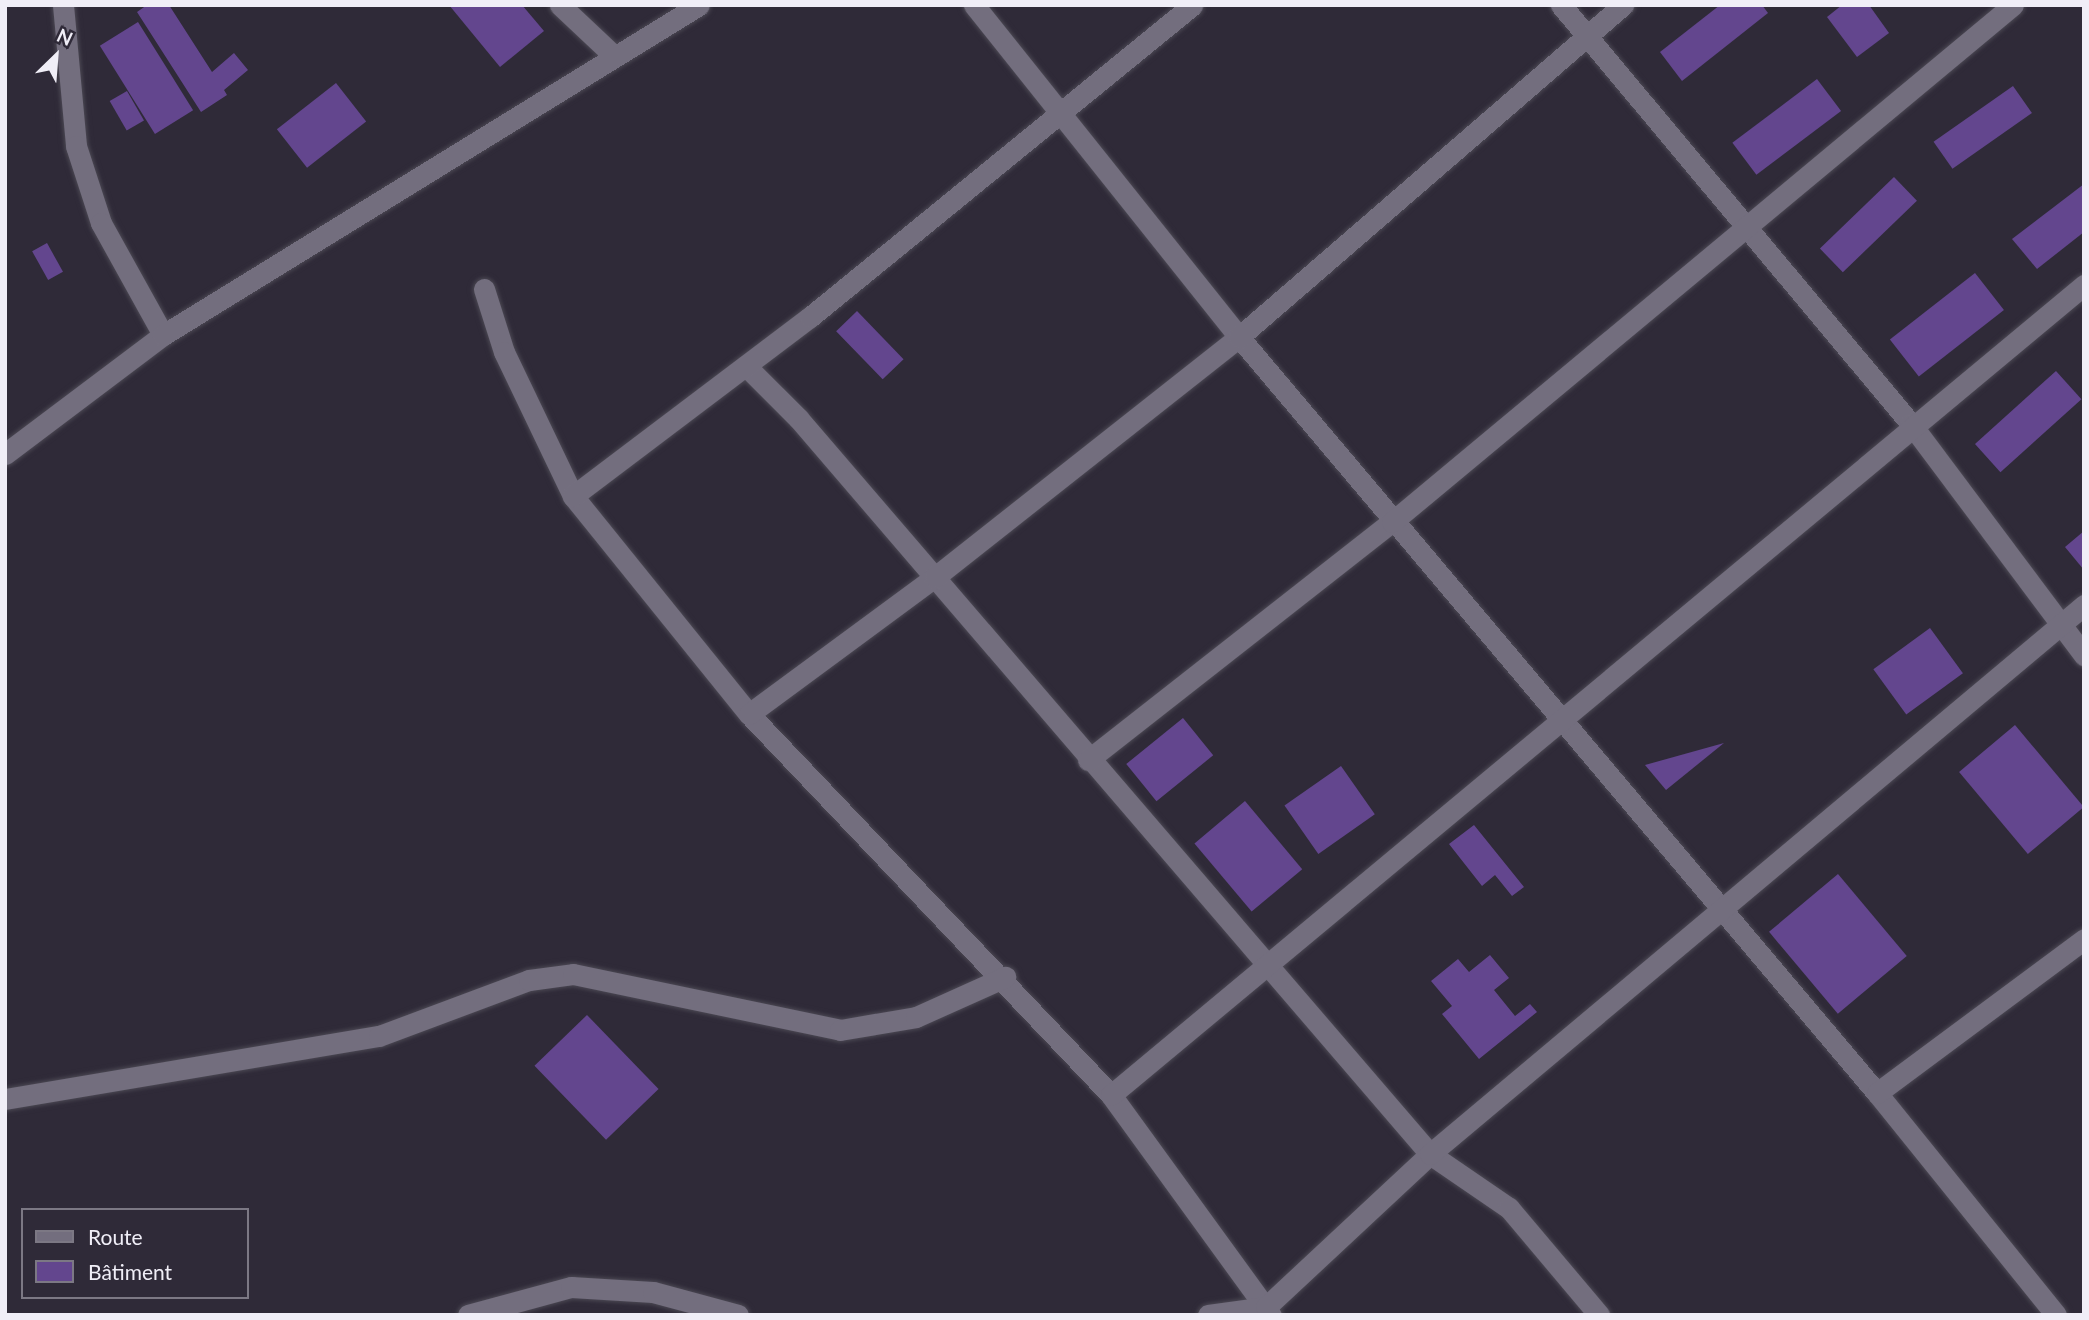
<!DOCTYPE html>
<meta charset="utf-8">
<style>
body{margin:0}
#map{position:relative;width:2089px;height:1320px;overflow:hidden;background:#2f2a38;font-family:Lato,sans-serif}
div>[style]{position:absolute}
.building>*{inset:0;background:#63468e;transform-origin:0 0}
.roads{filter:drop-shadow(0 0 2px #4b4853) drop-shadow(0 0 2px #4b4853)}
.minor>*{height:21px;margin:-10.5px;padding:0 10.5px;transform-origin:10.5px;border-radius:10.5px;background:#736e7e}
span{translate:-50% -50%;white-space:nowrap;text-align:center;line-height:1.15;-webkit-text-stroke:7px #2f2a38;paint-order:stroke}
.frame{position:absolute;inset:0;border:7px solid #f0eef7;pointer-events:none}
.legend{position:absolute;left:21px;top:1208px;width:228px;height:91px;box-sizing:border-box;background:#2f2a38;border:2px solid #7c7884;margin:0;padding:9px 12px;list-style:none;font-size:21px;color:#f0eef7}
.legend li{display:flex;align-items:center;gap:14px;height:35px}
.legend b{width:35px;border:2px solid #7c7884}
.north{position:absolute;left:21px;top:21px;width:70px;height:70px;-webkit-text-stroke:5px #2f2a38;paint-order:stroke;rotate:25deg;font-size:19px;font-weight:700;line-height:28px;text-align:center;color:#f0eef7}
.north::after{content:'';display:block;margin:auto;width:24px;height:32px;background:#f0eef7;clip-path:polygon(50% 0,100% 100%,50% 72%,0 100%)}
</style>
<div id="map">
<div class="building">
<div style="clip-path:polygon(147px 5px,169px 5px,212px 72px,234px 53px,248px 70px,224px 90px,227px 95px,201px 112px,137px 12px)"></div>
<div style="clip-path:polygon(449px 5px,522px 5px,544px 31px,500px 67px)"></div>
<div style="clip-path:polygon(1720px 5px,1762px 5px,1768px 13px,1682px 81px,1660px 52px)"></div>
<div style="clip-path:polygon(1842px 5px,1869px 5px,1889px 33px,1857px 57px,1827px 17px)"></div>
<div style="left:138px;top:22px;width:104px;height:45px;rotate:58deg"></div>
<div style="left:1817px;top:79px;width:40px;height:106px;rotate:53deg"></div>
<div style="left:336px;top:83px;width:49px;height:75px;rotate:52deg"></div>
<div style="left:2013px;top:86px;width:33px;height:97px;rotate:55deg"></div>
<div style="left:127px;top:91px;width:34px;height:20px;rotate:60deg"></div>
<div style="left:1894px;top:177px;width:33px;height:103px;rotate:46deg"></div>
<div style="clip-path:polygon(2084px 184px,2084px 232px,2037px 269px,2012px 239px)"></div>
<div style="left:47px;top:243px;width:33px;height:17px;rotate:61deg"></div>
<div style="left:1975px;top:273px;width:47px;height:108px;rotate:52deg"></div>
<div style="left:857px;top:311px;width:67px;height:29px;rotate:46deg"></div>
<div style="left:2056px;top:371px;width:38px;height:109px;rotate:48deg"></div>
<div style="clip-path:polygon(2084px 531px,2084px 570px,2065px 547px)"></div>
<div style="left:1930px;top:628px;width:56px;height:70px;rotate:54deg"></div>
<div style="left:1183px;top:718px;width:48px;height:73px;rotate:51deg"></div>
<div style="left:2015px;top:725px;width:107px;height:73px;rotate:50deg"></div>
<div style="clip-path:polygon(1724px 743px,1666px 790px,1645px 765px)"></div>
<div style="left:1341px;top:766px;width:59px;height:69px;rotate:55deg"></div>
<div style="left:1245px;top:801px;width:89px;height:66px;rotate:50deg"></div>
<div style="clip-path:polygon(1474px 825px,1524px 887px,1512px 896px,1495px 875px,1482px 886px,1449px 844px)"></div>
<div style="left:1838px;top:874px;width:107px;height:90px;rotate:50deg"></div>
<div style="clip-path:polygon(1490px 955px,1509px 978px,1494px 990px,1515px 1016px,1530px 1004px,1537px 1012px,1479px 1059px,1442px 1014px,1452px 1006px,1431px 981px,1458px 959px,1469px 972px)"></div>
<div style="left:587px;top:1015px;width:103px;height:73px;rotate:46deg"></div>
</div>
<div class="roads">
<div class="minor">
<div style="left:63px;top:5px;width:142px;rotate:84.7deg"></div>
<div style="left:76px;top:146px;width:81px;rotate:72deg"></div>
<div style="left:101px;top:223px;width:128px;rotate:61deg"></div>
<div style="left:560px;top:5px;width:71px;rotate:43.3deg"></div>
<div style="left:974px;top:5px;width:425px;rotate:51.4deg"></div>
<div style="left:1239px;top:337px;width:989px;rotate:49.84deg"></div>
<div style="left:1877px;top:1093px;width:285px;rotate:51.1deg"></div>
<div style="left:1561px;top:5px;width:546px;rotate:50.13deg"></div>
<div style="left:1911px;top:424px;width:289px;rotate:53.2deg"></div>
<div style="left:484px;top:289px;width:66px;rotate:72.4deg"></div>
<div style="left:504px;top:352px;width:160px;rotate:64.4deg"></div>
<div style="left:573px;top:496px;width:280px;rotate:51.1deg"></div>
<div style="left:749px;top:714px;width:526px;rotate:46.46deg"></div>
<div style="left:1111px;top:1095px;width:272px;rotate:54deg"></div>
<div style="left:746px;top:366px;width:74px;rotate:45deg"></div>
<div style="left:798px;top:418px;width:970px;rotate:49.35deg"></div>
<div style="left:1430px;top:1154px;width:96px;rotate:34.4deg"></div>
<div style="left:1509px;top:1208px;width:140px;rotate:49.9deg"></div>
<div style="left:5px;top:454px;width:198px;rotate:-37deg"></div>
<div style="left:163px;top:335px;width:629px;rotate:-31.62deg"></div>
<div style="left:573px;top:496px;width:297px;rotate:-37.1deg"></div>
<div style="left:810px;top:317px;width:493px;rotate:-39.2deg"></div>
<div style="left:749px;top:714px;width:231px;rotate:-36.4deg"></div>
<div style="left:935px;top:577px;width:387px;rotate:-38.3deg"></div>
<div style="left:1239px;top:337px;width:508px;rotate:-40.85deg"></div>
<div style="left:1088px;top:760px;width:386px;rotate:-38.1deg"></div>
<div style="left:1392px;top:522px;width:808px;rotate:-39.78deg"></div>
<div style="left:1877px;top:1093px;width:258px;rotate:-36.6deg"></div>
<div style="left:1111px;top:1095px;width:1266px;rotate:-39.78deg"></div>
<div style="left:5px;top:1099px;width:379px;rotate:-9.6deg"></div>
<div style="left:379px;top:1036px;width:160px;rotate:-20.5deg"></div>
<div style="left:529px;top:980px;width:44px;rotate:-7.8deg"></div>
<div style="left:573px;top:974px;width:273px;rotate:11.8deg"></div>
<div style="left:840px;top:1030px;width:77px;rotate:-9.7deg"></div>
<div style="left:916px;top:1017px;width:98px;rotate:-24.2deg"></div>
<div style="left:468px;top:1315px;width:107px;rotate:-15.2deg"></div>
<div style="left:571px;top:1287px;width:82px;rotate:3.5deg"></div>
<div style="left:653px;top:1292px;width:88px;rotate:15.1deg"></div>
<div style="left:1208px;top:1315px;width:59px;rotate:-7.9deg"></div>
<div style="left:1266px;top:1307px;width:224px;rotate:-43deg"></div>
<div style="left:1430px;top:1154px;width:854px;rotate:-40.01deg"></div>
</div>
</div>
<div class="frame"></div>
<ul class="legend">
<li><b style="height:9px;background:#736e7e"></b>Route</li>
<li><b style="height:19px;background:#63468e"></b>Bâtiment</li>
</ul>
<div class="north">N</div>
</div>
